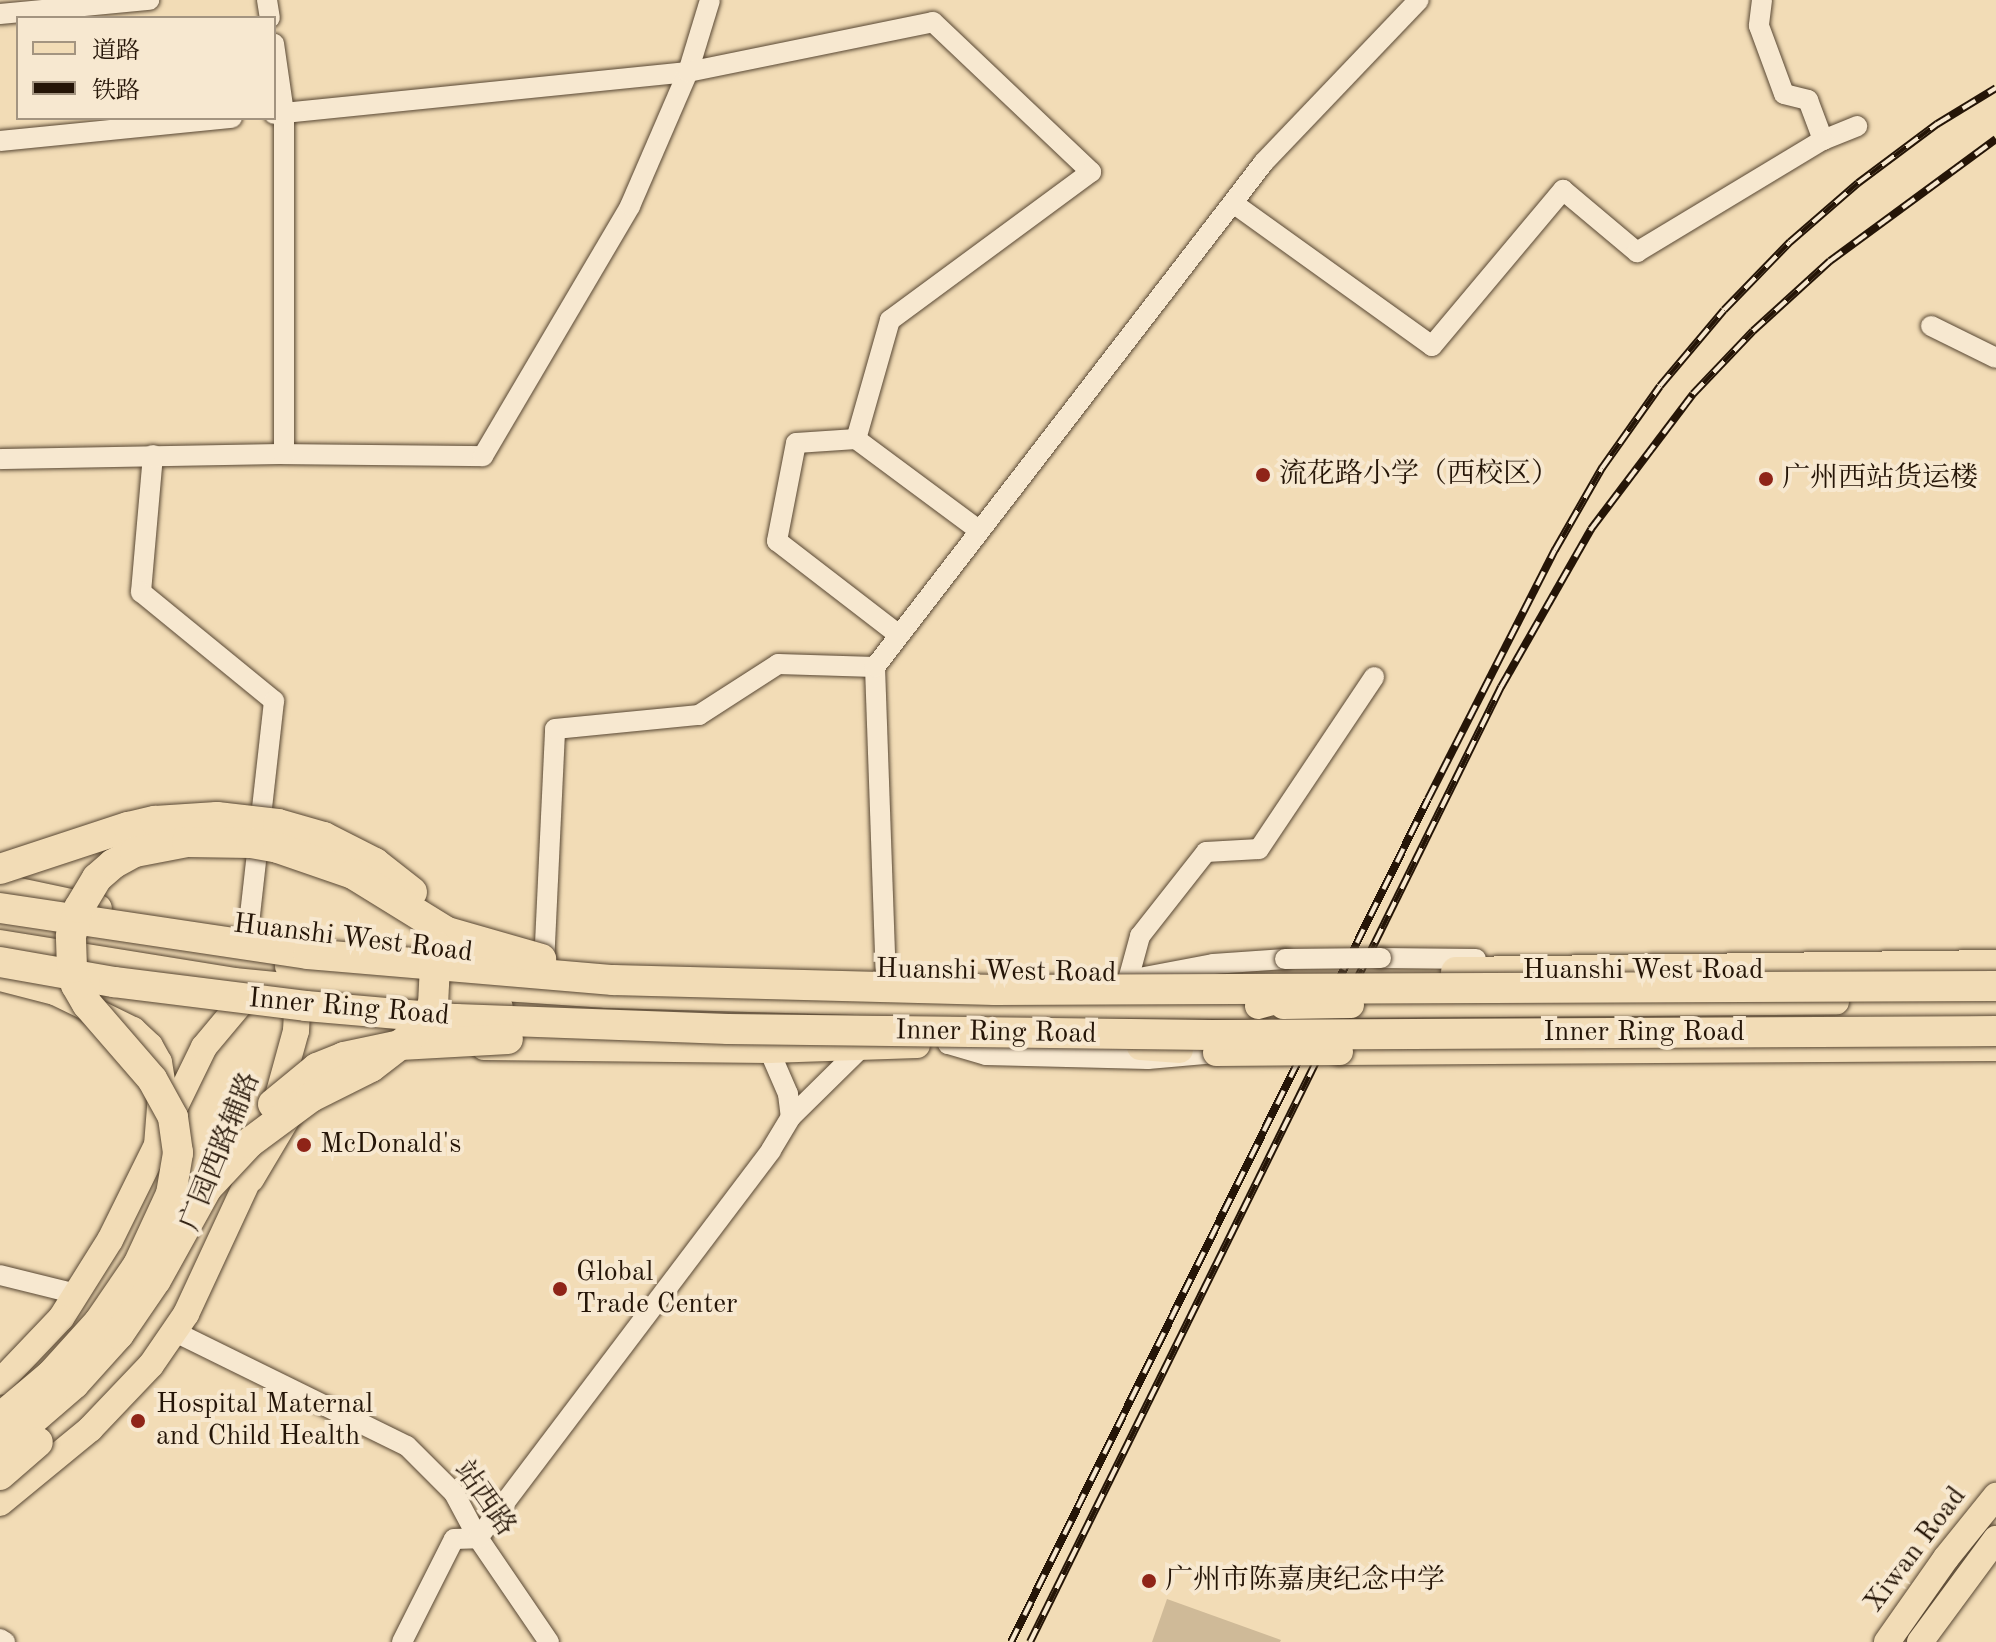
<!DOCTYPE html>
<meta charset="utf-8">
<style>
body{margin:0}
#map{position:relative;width:1996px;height:1642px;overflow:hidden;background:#f2dcb6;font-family:"Old Standard TT","Noto Serif SC",serif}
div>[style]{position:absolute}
.green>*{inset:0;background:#cfba98}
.roads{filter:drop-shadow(0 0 2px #584733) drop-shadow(0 0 2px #584733)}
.minor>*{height:20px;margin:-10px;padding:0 10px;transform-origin:10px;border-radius:10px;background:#f7e8d0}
.major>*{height:26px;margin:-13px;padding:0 13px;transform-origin:13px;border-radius:13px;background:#f2dcb6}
.highway>*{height:30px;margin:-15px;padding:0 15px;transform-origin:15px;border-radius:15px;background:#f2dcb6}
.rail>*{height:8px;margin-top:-4px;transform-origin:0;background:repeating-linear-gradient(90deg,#f7e8d0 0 15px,#251507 0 30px);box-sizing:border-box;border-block:2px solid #251507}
.bridges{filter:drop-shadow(0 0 2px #584733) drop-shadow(0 0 2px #584733)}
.minor-bridge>*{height:20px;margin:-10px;padding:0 10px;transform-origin:10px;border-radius:10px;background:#f7e8d0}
.major-bridge>*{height:26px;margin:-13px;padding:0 13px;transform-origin:13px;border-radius:13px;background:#f2dcb6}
.highway-bridge>*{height:30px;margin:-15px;padding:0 15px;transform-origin:15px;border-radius:15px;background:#f2dcb6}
.dots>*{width:22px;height:22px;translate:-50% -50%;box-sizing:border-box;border:4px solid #f7e8d0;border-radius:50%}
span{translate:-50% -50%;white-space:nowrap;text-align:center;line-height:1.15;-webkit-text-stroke:8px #f7e8d0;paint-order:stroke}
.poi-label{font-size:28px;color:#251507}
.left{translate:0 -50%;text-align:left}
.street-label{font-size:28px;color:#251507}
.legend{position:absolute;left:16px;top:16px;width:260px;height:104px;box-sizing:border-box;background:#f7e8d0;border:2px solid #a39480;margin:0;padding:10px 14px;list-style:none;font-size:24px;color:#251507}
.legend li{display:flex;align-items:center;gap:16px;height:40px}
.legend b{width:40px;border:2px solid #a39480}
</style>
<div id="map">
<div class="green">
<div style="clip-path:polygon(1167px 1599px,1281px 1640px,1280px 1642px,1152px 1642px)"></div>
</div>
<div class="roads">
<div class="minor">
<div style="left:267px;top:0;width:18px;rotate:81deg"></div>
<div style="left:1762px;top:0;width:26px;rotate:97deg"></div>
<div style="left:1759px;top:26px;width:72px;rotate:69.8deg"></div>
<div style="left:1784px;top:94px;width:25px;rotate:14deg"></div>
<div style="left:1808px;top:100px;width:43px;rotate:69.4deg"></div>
<div style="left:1823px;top:140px;width:37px;rotate:-22deg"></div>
<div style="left:0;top:14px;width:150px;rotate:-5.4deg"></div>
<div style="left:274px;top:114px;width:416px;rotate:-5.8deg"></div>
<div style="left:688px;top:72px;width:75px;rotate:-73deg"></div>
<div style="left:0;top:141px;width:233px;rotate:-5.7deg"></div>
<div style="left:1233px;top:203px;width:245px;rotate:35.7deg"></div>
<div style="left:1432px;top:346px;width:204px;rotate:-50deg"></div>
<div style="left:1563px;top:190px;width:97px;rotate:40deg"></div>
<div style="left:1637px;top:252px;width:217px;rotate:-31.1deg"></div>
<div style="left:1931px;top:326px;width:72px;rotate:26.2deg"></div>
<div style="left:856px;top:439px;width:60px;rotate:176.2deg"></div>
<div style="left:796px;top:443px;width:100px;rotate:101deg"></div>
<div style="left:777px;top:541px;width:154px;rotate:37.6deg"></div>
<div style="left:284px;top:454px;width:199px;rotate:0.6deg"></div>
<div style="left:483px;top:456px;width:290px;rotate:-59.5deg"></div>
<div style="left:630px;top:206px;width:146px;rotate:-66.6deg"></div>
<div style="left:688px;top:72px;width:250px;rotate:-11.5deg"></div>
<div style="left:933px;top:22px;width:218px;rotate:43.5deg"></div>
<div style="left:1091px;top:172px;width:250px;rotate:143.6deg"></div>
<div style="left:890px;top:320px;width:124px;rotate:105.9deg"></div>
<div style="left:856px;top:439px;width:154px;rotate:36.6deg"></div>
<div style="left:153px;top:455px;width:138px;rotate:95deg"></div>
<div style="left:141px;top:592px;width:172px;rotate:39.3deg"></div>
<div style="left:274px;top:701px;width:232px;rotate:96.4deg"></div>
<div style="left:0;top:459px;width:284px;rotate:-1deg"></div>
<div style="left:284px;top:454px;width:341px;rotate:-90deg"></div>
<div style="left:284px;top:113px;width:70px;rotate:-98.2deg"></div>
<div style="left:875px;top:667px;width:309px;rotate:88deg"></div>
<div style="left:1381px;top:958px;width:95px;rotate:0.6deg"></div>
<div style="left:1285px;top:959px;width:72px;rotate:176deg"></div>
<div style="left:1213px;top:964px;width:86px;rotate:169.3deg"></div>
<div style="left:1128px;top:980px;width:46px;rotate:-74.7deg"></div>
<div style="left:1140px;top:936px;width:107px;rotate:-51.8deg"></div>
<div style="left:1206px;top:852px;width:53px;rotate:-3.2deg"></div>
<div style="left:1259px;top:849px;width:207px;rotate:-56.2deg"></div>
<div style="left:544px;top:965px;width:236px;rotate:-87.3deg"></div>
<div style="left:555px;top:729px;width:145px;rotate:-5.6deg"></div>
<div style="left:699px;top:715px;width:94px;rotate:-32.8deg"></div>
<div style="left:778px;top:664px;width:97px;rotate:1.8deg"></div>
<div style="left:875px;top:667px;width:637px;rotate:-52.39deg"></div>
<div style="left:1264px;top:162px;width:224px;rotate:-46.3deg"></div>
<div style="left:947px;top:1025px;width:19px;rotate:87deg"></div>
<div style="left:948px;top:1044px;width:40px;rotate:16deg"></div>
<div style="left:986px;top:1055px;width:162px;rotate:1.4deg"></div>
<div style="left:1148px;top:1059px;width:68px;rotate:-5deg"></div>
<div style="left:769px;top:1050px;width:48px;rotate:66.6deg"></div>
<div style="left:788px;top:1094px;width:23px;rotate:83deg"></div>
<div style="left:0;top:1275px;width:79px;rotate:13.9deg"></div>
<div style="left:175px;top:1332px;width:258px;rotate:26.2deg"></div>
<div style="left:407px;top:1446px;width:66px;rotate:45deg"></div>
<div style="left:454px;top:1493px;width:51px;rotate:61.9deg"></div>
<div style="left:478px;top:1538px;width:126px;rotate:55.7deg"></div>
<div style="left:0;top:1639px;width:6px;rotate:31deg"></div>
<div style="left:402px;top:1642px;width:115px;rotate:-63.2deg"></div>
<div style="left:454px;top:1539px;width:24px;rotate:-2deg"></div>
<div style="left:478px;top:1538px;width:486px;rotate:-52.9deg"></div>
<div style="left:771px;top:1150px;width:39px;rotate:-59deg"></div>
<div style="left:791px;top:1117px;width:100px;rotate:-44.6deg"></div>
</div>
<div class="major">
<div style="left:0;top:887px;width:101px;rotate:12deg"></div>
<div style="left:0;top:943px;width:237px;rotate:9.2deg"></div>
<div style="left:234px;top:981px;width:267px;rotate:5.6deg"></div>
<div style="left:288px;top:966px;width:157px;rotate:6.6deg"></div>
<div style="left:444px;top:984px;width:163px;rotate:3.9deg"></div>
<div style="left:607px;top:995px;width:356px;rotate:1.6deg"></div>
<div style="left:963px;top:1005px;width:295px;rotate:0.2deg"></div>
<div style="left:0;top:978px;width:57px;rotate:14.3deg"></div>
<div style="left:55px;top:992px;width:87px;rotate:26deg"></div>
<div style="left:133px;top:1030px;width:23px;rotate:43deg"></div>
<div style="left:150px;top:1046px;width:18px;rotate:61deg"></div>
<div style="left:159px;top:1062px;width:20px;rotate:81deg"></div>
<div style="left:162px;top:1082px;width:63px;rotate:94.5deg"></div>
<div style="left:157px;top:1145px;width:106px;rotate:116.3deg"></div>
<div style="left:110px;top:1240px;width:92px;rotate:122.1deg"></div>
<div style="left:61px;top:1318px;width:88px;rotate:133.6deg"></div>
<div style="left:1351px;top:1005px;width:485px;rotate:-0.4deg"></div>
<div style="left:484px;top:1047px;width:285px;rotate:0.6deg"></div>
<div style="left:769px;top:1050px;width:148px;rotate:-1.9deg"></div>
<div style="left:1140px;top:1047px;width:40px;rotate:4.3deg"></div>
<div style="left:1340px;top:1052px;width:656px;rotate:-0.35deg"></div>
<div style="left:275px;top:1107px;width:79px;rotate:-74.6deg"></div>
<div style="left:296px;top:1031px;width:22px;rotate:-87deg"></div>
<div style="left:297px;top:1009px;width:23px;rotate:-110deg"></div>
<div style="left:165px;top:1127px;width:89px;rotate:-64deg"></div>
<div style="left:204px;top:1047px;width:80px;rotate:-50.1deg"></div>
<div style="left:251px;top:1179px;width:72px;rotate:-59.2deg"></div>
<div style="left:0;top:1503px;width:117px;rotate:-39.4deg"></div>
<div style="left:90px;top:1429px;width:88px;rotate:-46.4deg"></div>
<div style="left:151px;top:1365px;width:62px;rotate:-55.5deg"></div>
<div style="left:186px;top:1314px;width:166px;rotate:-65.1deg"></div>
<div style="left:1887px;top:1642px;width:103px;rotate:-54.9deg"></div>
<div style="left:1946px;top:1558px;width:80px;rotate:-51.1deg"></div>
<div style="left:1920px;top:1642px;width:128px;rotate:-53.6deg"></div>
</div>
<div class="highway">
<div style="left:1456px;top:972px;width:540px;rotate:-0.74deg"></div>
</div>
</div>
<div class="rail">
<div style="left:1011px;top:1642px;width:940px;rotate:-63.68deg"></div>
<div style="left:1428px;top:799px;width:280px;rotate:-63deg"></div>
<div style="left:1555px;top:550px;width:95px;rotate:-60.2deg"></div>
<div style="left:1602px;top:468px;width:100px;rotate:-54.7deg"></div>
<div style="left:1660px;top:386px;width:99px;rotate:-49.9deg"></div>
<div style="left:1724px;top:310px;width:95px;rotate:-45.9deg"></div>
<div style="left:1790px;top:242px;width:90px;rotate:-40.9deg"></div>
<div style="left:1858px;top:183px;width:99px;rotate:-36.8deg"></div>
<div style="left:1937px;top:124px;width:69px;rotate:-31.4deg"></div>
<div style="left:1030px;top:1642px;width:1065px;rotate:-63.75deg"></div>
<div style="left:1501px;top:687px;width:182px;rotate:-60.3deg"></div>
<div style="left:1591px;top:529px;width:169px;rotate:-52.9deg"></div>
<div style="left:1693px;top:394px;width:87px;rotate:-46.4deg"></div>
<div style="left:1753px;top:331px;width:104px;rotate:-42.3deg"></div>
<div style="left:1830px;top:261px;width:206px;rotate:-36.3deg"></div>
</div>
<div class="bridges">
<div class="minor-bridge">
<div style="left:1285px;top:959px;width:96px;rotate:-0.6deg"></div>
</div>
<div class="major-bridge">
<div style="left:1258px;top:1006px;width:45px;rotate:-15.6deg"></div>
<div style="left:1283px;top:1006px;width:68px;rotate:-0.8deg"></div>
<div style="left:1216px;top:1053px;width:124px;rotate:-0.5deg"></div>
</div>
<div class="highway-bridge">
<div style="left:0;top:869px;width:135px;rotate:-18.2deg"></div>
<div style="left:128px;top:827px;width:28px;rotate:-13deg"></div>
<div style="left:155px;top:821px;width:62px;rotate:-3.7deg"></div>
<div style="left:217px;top:817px;width:61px;rotate:6.5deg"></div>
<div style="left:278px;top:824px;width:48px;rotate:15.8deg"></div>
<div style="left:324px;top:837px;width:57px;rotate:27deg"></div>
<div style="left:375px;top:863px;width:47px;rotate:38.1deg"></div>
<div style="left:0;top:908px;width:311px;rotate:8.5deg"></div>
<div style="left:308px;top:954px;width:306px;rotate:4.9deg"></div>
<div style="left:613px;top:980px;width:382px;rotate:1.5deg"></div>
<div style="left:995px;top:990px;width:1001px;rotate:-0.23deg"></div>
<div style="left:0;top:962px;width:116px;rotate:10deg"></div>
<div style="left:114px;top:982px;width:193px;rotate:7.1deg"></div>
<div style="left:306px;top:1006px;width:151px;rotate:5deg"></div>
<div style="left:456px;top:1019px;width:272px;rotate:2.1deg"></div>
<div style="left:728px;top:1029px;width:484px;rotate:0.7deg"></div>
<div style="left:1212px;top:1035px;width:784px;rotate:-0.29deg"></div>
<div style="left:273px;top:1104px;width:57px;rotate:-39.3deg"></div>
<div style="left:317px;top:1068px;width:29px;rotate:-22deg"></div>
<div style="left:344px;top:1057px;width:57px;rotate:-12.1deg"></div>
<div style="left:400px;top:1045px;width:108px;rotate:-3.2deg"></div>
<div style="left:0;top:1418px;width:67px;rotate:-40.1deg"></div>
<div style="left:51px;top:1375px;width:72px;rotate:-47.8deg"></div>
<div style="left:99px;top:1322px;width:69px;rotate:-55.6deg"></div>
<div style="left:138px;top:1265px;width:78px;rotate:-65.1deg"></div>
<div style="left:171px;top:1194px;width:42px;rotate:-80.3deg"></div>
<div style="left:178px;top:1153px;width:36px;rotate:-98deg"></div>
<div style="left:173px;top:1117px;width:43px;rotate:-118.9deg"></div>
<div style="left:152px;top:1079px;width:99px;rotate:-130.9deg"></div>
<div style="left:87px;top:1004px;width:22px;rotate:-120deg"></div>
<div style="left:76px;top:985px;width:17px;rotate:-103deg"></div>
<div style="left:72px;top:968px;width:32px;rotate:-92deg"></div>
<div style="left:71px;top:936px;width:29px;rotate:-74deg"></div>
<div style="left:79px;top:908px;width:35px;rotate:-59deg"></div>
<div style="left:97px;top:878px;width:21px;rotate:-41deg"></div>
<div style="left:113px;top:864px;width:25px;rotate:-29deg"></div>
<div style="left:135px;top:852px;width:53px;rotate:-10.9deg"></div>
<div style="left:187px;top:842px;width:64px;rotate:0.9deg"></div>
<div style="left:251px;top:843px;width:27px;rotate:10deg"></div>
<div style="left:278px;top:848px;width:79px;rotate:19.1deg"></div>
<div style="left:353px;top:874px;width:110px;rotate:31.7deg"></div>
<div style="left:447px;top:932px;width:98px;rotate:16deg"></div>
<div style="left:0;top:1448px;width:98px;rotate:-40.9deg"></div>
<div style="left:74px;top:1384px;width:67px;rotate:-48deg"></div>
<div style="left:119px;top:1334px;width:65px;rotate:-55.6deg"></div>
<div style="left:156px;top:1280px;width:105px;rotate:-61deg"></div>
<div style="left:207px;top:1188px;width:62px;rotate:-47deg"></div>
<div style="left:249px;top:1143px;width:77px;rotate:-36.6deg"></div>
<div style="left:311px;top:1097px;width:67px;rotate:-26.6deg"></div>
<div style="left:371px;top:1067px;width:54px;rotate:-37.5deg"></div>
<div style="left:414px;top:1034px;width:35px;rotate:-57deg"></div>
<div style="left:433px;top:1005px;width:59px;rotate:-87.1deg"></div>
<div style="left:0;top:1475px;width:50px;rotate:-41deg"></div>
</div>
</div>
<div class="dots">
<div style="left:1263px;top:475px;background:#8f2418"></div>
<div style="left:1766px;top:479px;background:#8f2418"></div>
<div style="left:304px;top:1145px;background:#8f2418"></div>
<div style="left:560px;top:1289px;background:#8f2418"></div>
<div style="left:138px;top:1421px;background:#8f2418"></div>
<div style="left:1149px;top:1581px;background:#8f2418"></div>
</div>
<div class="poi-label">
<span class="left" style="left:1279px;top:475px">流花路小学（西校区）</span>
<span class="left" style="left:1782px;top:479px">广州西站货运楼</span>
<span class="left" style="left:320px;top:1145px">McDonald's</span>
<span class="left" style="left:576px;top:1289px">Global<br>Trade Center</span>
<span class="left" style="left:156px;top:1421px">Hospital Maternal<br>and Child Health</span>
<span class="left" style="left:1165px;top:1581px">广州市陈嘉庚纪念中学</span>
</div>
<div class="street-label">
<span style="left:353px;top:939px;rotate:7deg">Huanshi West Road</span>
<span style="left:1643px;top:971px">Huanshi West Road</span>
<span style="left:996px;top:972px;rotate:1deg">Huanshi West Road</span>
<span style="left:349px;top:1008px;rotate:5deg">Inner Ring Road</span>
<span style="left:996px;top:1033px;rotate:1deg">Inner Ring Road</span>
<span style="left:1644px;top:1033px">Inner Ring Road</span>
<span style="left:221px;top:1152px;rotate:-68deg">广园西路辅路</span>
<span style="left:484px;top:1499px;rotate:55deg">站西路</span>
<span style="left:1916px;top:1550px;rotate:-53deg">Xiwan Road</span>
</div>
<ul class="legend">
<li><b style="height:10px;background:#f2dcb6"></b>道路</li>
<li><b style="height:10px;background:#251507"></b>铁路</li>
</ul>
</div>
